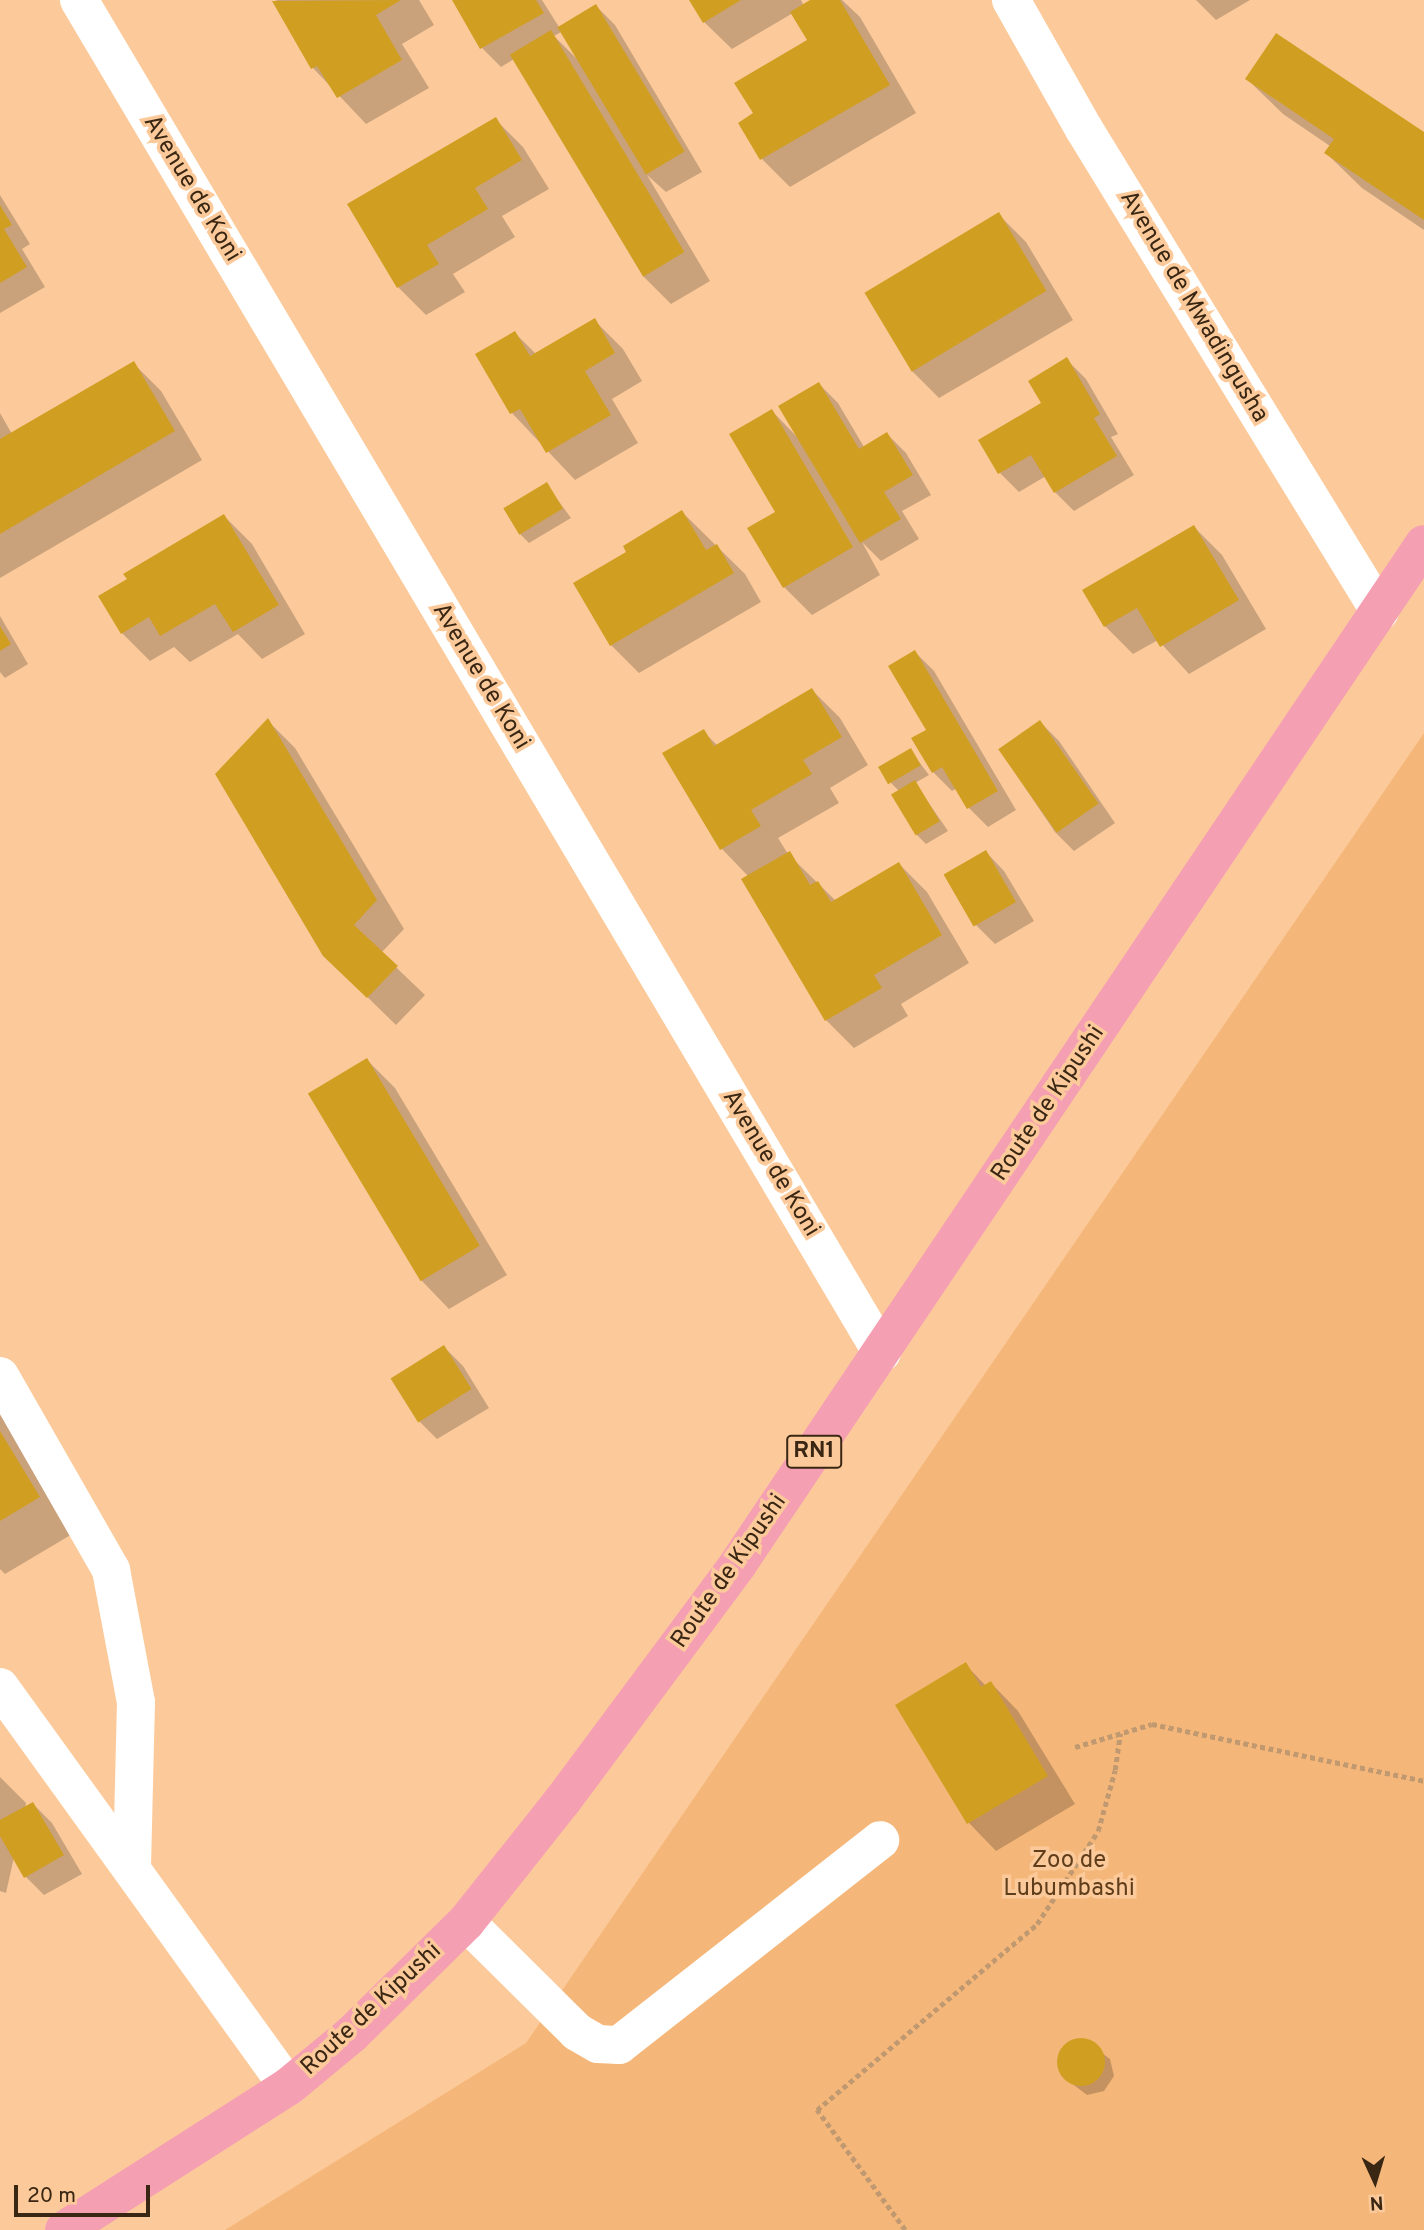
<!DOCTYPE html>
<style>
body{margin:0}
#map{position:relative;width:1424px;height:2230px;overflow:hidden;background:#fcca9a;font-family:Overpass,sans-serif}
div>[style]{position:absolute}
.green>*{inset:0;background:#f5b779}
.shadow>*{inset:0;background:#0003}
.building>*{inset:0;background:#d09f22;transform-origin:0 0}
.round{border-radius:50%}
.path>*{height:4.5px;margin-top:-2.25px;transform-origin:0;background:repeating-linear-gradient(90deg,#c19971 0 5px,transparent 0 8.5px)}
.minor>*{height:38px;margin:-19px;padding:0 19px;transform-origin:19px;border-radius:19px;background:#fff}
.highway>*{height:38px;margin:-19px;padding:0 19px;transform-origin:19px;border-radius:19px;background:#f59fb3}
span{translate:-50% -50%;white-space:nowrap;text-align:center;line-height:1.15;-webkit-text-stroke:7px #fcca9a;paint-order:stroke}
.shield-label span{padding:2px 5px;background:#fcca9a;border:2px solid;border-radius:5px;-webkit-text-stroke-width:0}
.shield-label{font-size:23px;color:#392613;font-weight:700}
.street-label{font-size:24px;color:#392613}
.park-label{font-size:24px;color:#603e1b}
.north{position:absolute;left:1340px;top:2146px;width:70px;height:70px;-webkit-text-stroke:5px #fcca9a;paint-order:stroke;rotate:176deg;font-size:19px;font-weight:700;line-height:28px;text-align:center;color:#392613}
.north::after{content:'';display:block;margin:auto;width:24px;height:32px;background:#392613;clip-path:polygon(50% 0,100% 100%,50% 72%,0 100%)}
.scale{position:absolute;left:14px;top:2185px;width:136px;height:32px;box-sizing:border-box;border:4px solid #392613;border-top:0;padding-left:9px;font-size:21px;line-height:24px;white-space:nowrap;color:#392613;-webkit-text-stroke:5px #fcca9a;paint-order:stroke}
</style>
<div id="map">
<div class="green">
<div style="clip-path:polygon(1424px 733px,1424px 2230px,225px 2230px,526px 2043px)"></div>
</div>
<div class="shadow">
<div style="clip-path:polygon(277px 0,419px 0,434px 25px,402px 44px,429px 88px,366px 124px,313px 68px,274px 2px)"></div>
<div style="clip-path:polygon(evenodd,454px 0,542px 0,559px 27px,596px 6px,615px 25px,702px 172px,666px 192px,647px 175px,710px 281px,671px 304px,643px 276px,514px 59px,501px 67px,482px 48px,454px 0,563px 31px,578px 60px,554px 36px,563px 31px)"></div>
<div style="clip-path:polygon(691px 0,801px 0,804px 6px,814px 0,842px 0,860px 17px,916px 113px,790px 187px,762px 159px,740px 123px,755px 114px,810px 40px,793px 13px,732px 49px,704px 22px)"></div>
<div style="clip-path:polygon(1196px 0,1250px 0,1216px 20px)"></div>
<div style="clip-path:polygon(1247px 79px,1424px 135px,1424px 230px,1362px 188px,1326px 153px,1330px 146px,1283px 114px)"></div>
<div style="clip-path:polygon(495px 119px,523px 147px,549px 189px,502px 216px,515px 237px,453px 274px,465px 292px,426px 315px,398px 287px,349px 204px)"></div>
<div style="clip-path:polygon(0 195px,30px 244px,22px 249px,45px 287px,0 313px)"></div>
<div style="clip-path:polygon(998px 214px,1026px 242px,1073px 320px,939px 398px,911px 370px)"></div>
<div style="clip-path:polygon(595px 321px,623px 349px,642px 381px,612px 399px,638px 443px,575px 480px,512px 413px,515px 333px,537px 355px)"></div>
<div style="clip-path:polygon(1067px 360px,1086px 379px,1118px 434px,1111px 437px,1134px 475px,1074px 511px,1055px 492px,1046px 476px,1019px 492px,1000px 473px)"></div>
<div style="clip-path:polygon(133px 363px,161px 391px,202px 460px,0 578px,0 413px,12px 434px)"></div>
<div style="clip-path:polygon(819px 384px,838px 403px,864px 447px,887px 434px,906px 453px,931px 495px,902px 511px,919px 539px,881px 561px,862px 542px,880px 575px,812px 615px,784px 587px,772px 411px,798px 438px)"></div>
<div style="clip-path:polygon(546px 484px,571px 518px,529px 543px,520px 534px)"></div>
<div style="clip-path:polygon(682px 512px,745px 574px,761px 602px,639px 673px,611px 645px,629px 553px)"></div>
<div style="clip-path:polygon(224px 516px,252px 544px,305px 634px,262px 659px,238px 634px,190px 662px,174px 647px,150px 661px,122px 633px)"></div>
<div style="clip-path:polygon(1194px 527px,1222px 555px,1266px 629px,1189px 674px,1158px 640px,1133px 654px,1105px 626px)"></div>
<div style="clip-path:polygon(0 616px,28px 664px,5px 678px,0 672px)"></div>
<div style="clip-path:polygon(915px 652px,934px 671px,1016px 810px,988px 827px,969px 808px,957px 788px,952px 791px,933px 772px)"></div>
<div style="clip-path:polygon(812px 690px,840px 718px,868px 765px,830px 788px,839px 803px,778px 838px,788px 854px,836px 901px,899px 864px,927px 892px,969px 963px,901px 1004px,908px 1016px,854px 1048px,826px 1020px,744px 880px,749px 877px,722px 849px,664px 754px,703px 731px,718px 746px)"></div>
<div style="clip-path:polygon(268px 721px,295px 748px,404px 929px,381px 953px,425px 995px,396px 1025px,354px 984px)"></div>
<div style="clip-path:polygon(1040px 722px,1059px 741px,1115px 823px,1074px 851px,1055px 832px,999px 749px)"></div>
<div style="clip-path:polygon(910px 750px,929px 775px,915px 783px,948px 831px,926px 844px,917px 835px,899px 791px,891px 783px)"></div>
<div style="clip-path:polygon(986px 852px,1004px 871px,1034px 921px,995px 944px,976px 925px)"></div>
<div style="clip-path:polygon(367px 1060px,395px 1088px,507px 1275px,449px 1309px,422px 1281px)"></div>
<div style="clip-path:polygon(444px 1347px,463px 1366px,489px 1408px,437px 1439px,418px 1420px)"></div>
<div style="clip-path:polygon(0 1409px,74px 1533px,5px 1574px,0 1569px)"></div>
<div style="clip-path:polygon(965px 1664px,986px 1686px,991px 1683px,1018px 1711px,1075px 1804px,996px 1851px,969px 1823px,897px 1706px)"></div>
<div style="clip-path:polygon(0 1777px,26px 1803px,25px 1809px,33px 1804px,52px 1823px,82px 1874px,44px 1895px,25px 1876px,14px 1857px,6px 1893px,0 1891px)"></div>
<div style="clip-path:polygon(1084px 2040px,1110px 2059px,1114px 2076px,1104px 2091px,1087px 2095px,1062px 2076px,1058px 2059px,1067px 2044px)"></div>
</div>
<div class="building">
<div style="clip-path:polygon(401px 0,376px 15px,402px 60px,337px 98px,317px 66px,311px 69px,272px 1px)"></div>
<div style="clip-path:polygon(452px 0,536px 0,544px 13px,480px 49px)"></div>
<div style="clip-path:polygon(689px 0,741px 0,703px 23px)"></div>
<div style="clip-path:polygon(810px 0,840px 0,890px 85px,760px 160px,738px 123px,753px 113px,734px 83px,807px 40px,790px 12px)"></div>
<div style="left:596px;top:4px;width:172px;height:45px;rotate:59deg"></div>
<div style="left:551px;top:30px;width:259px;height:48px;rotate:59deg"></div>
<div style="clip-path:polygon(1276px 33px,1424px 132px,1424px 220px,1324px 153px,1334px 139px,1245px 79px)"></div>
<div style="clip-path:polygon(496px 117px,522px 160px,475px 188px,488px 209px,427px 245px,439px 264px,397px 288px,347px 204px)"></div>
<div style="clip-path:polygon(0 205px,12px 225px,4px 229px,27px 267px,0 283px)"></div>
<div style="left:999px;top:212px;width:92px;height:157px;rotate:59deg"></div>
<div style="clip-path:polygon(595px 318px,615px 353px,585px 371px,611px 415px,546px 453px,520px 409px,510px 414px,475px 354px,515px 331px,530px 356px)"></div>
<div style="clip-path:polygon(1067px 357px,1100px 414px,1094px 418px,1117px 456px,1054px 493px,1031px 455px,998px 474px,978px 440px,1041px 403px,1028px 381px)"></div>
<div style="clip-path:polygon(134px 361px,175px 431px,0 534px,0 439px)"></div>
<div style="clip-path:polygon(819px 382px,859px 449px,887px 432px,913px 475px,884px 492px,901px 519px,860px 543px,778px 406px)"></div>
<div style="clip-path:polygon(772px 409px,853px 547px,783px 588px,747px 528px,775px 512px,729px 434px)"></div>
<div style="left:547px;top:482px;width:31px;height:51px;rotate:59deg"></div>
<div style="clip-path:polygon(682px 510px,706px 550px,717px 544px,734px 573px,610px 646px,573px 583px,626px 552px,623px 546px)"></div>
<div style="clip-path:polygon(224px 514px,279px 605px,233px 632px,215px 604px,160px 636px,149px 617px,121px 634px,98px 596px,127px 579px,123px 574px)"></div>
<div style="clip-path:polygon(1194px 525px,1239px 600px,1160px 647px,1137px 608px,1104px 627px,1082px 590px)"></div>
<div style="clip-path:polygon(0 626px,11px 644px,0 651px)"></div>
<div style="clip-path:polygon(915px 650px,998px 791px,967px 809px,942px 767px,932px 773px,911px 738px,926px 730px,888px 666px)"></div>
<div style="clip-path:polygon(812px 688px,842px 737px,803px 760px,812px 774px,751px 810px,761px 826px,720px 850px,662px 753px,704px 729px,714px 746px)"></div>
<div style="clip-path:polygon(268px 718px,377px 900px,354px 925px,398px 966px,367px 998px,323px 956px,215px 774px)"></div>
<div style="left:1040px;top:720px;width:102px;height:51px;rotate:55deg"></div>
<div style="left:911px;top:748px;width:20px;height:38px;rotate:60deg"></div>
<div style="left:915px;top:780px;width:48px;height:28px;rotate:59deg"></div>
<div style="left:986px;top:850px;width:60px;height:49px;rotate:60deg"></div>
<div style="clip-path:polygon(790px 851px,810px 885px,818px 881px,831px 902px,899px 862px,942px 935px,874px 975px,882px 988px,825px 1021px,741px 879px)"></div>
<div style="left:367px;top:1058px;width:219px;height:69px;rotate:59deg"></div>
<div style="left:444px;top:1345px;width:52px;height:63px;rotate:58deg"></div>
<div style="clip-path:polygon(0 1431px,40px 1497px,0 1521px)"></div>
<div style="clip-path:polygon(966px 1662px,981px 1687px,991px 1681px,1048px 1776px,967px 1824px,895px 1705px)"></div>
<div style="clip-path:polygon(33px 1802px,64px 1855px,24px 1878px,0 1836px,0 1820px)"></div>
<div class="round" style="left:1057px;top:2038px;width:48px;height:48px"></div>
</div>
<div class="path">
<div style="left:1075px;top:1747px;width:80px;rotate:-16.6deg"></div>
<div style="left:1152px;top:1724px;width:278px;rotate:11.8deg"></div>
<div style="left:905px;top:2230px;width:149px;rotate:-126.3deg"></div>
<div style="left:817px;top:2110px;width:288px;rotate:-40.2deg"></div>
<div style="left:1037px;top:1924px;width:111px;rotate:-56.7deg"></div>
<div style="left:1098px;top:1831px;width:63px;rotate:-74.4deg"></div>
<div style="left:1115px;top:1770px;width:37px;rotate:-82deg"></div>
</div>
<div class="minor">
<div style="left:79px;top:0;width:1573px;rotate:59.31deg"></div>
<div style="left:1011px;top:0;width:148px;rotate:60.5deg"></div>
<div style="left:1084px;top:129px;width:566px;rotate:58.5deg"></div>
<div style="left:0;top:1376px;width:224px;rotate:60.2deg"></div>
<div style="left:111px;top:1570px;width:134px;rotate:79.3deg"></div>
<div style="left:136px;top:1702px;width:165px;rotate:91.4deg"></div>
<div style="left:0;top:1687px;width:493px;rotate:54.2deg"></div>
<div style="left:466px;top:1922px;width:156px;rotate:44.7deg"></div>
<div style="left:577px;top:2032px;width:24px;rotate:30deg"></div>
<div style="left:598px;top:2044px;width:21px;rotate:3deg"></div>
<div style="left:619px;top:2045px;width:332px;rotate:-38.1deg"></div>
</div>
<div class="highway">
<div style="left:64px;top:2230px;width:266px;rotate:-32.6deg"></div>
<div style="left:288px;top:2087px;width:83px;rotate:-39.6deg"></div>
<div style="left:352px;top:2034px;width:160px;rotate:-44.5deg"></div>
<div style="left:466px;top:1922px;width:75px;rotate:-51.5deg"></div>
<div style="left:513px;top:1863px;width:80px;rotate:-51.6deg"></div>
<div style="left:563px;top:1800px;width:294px;rotate:-53.4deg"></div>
<div style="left:738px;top:1564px;width:1229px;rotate:-56.08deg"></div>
</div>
<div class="shield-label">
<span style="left:814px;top:1452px">RN1</span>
</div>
<div class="street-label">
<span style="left:191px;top:189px;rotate:59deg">Avenue de Koni</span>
<span style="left:1193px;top:307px;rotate:59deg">Avenue de Mwadingusha</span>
<span style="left:480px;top:677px;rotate:59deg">Avenue de Koni</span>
<span style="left:1049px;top:1104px;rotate:-56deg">Route de Kipushi</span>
<span style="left:770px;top:1164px;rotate:59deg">Avenue de Koni</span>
<span style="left:730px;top:1572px;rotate:-55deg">Route de Kipushi</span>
<span style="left:372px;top:2010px;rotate:-43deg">Route de Kipushi</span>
</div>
<div class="park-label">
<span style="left:1069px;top:1876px">Zoo de<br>Lubumbashi</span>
</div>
<div class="north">N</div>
<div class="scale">20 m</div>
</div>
